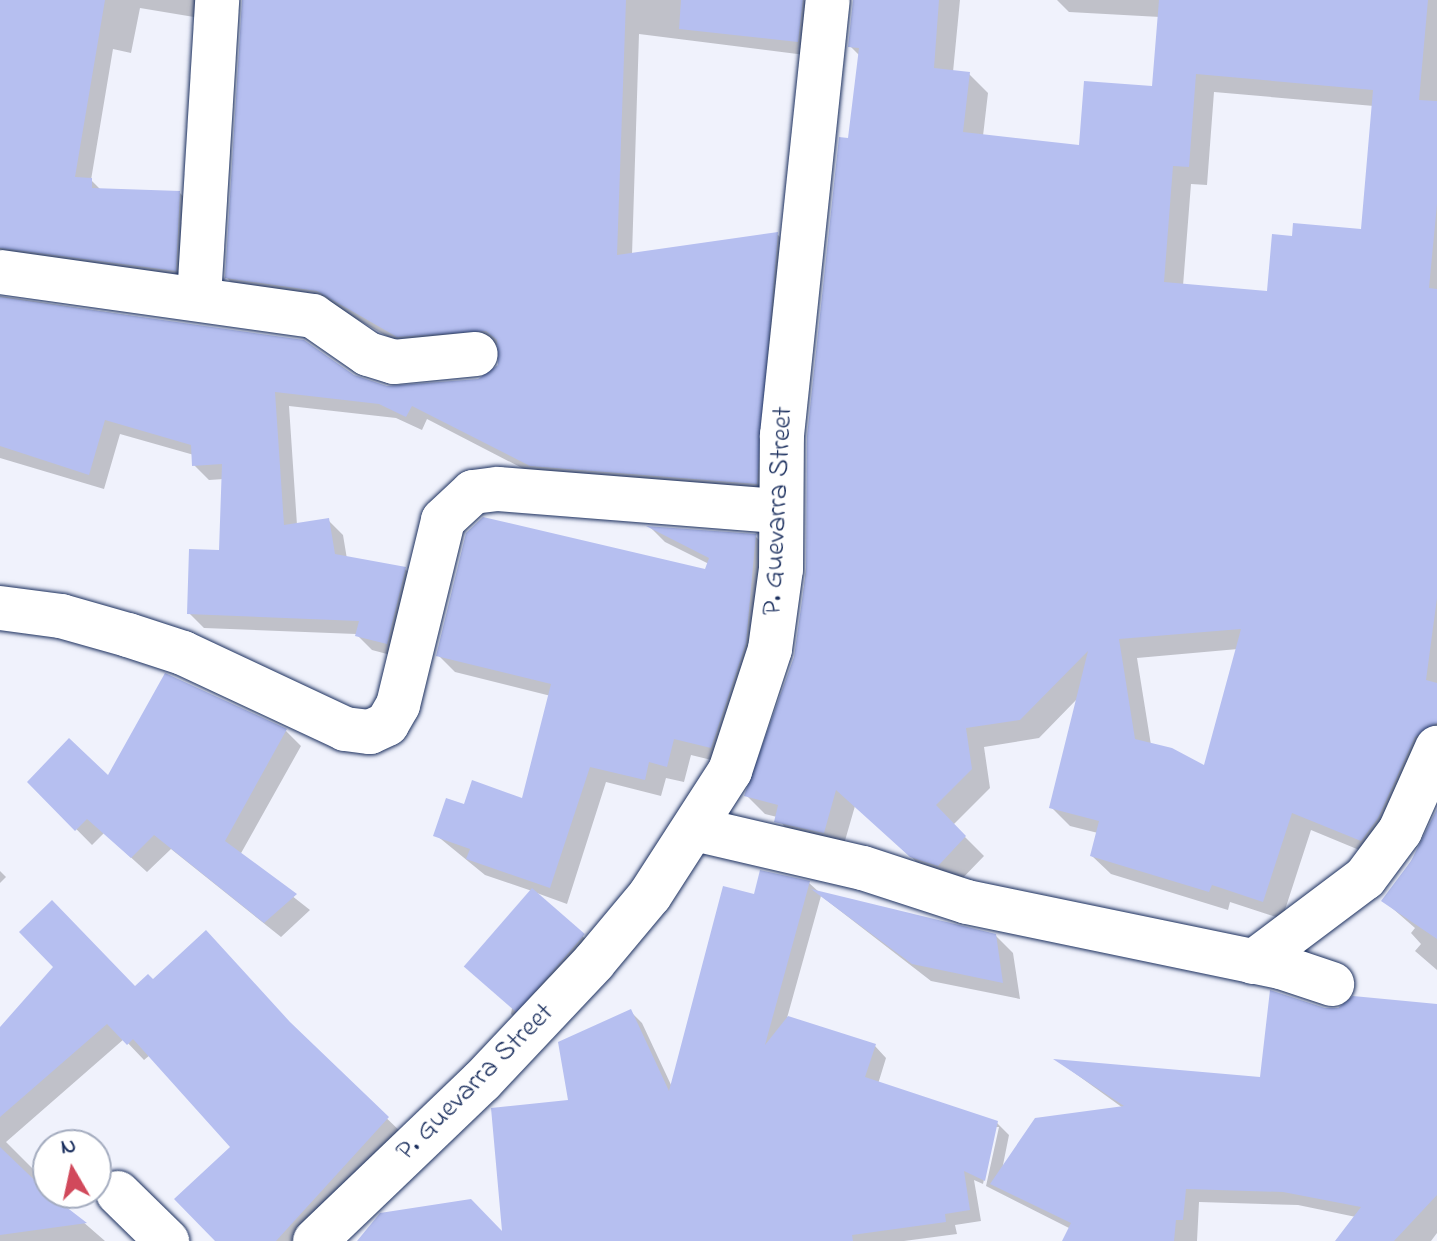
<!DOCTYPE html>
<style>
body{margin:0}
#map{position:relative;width:1437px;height:1241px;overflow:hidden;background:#f0f2fc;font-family:"Indie Flower",sans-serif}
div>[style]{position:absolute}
.shadow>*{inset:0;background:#0003}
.building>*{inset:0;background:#b6bff0;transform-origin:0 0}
.roads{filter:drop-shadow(0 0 2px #1b2f5e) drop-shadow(0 0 2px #1b2f5e)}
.street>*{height:44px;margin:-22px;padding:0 22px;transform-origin:22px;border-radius:22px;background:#fff}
span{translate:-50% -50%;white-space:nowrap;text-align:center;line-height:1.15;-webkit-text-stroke:7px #fff;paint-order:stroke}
.street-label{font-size:28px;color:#1b2f5e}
.north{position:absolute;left:32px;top:1129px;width:80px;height:80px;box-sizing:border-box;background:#fff;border:2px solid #a4acbf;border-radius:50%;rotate:351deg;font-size:22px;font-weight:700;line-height:32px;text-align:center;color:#1b2f5e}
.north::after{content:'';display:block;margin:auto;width:28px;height:36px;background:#d1495b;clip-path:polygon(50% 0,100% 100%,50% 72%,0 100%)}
</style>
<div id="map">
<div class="shadow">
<div style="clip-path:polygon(0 0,212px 0,206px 19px,140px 8px,131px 53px,113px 49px,91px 180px,101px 190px,180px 193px,194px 208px,190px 285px,0 270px)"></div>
<div style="clip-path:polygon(243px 0,804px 0,817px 14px,813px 56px,639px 34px,632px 255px,778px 235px,792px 249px,771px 498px,547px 481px,427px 419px,422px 430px,396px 418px,289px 406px,297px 525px,328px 520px,343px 535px,347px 559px,405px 569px,420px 584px,402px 658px,372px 650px,356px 634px,204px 628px,189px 613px,220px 552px,224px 479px,209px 480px,194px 465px,194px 455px,120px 434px,104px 489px,0 458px,0 296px,303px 342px,353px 377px,387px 388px,479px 381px,500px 366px,499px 345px,413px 351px,334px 306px,242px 293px,227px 278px)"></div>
<div style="clip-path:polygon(evenodd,861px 0,960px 0,953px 72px,969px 74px,988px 93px,983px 136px,1081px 147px,1153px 88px,1160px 17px,1069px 12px,1057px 0,1437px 0,1437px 751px,1381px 859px,1311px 830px,1282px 919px,1230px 902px,1228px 910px,1111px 874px,1092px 856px,1098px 833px,1070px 826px,1051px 807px,1078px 698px,1039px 738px,984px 747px,990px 788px,953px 825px,984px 856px,957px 884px,931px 875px,855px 806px,842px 851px,795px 840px,777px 817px,765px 814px,746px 795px,797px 653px,860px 56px,850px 46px,861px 0,1214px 92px,1374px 106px,1363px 231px,1294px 238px,1269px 293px,1183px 286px,1191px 184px,1207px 185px,1214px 92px,861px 0,1238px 649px,1206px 768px,1151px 745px,1137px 658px,1238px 649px)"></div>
<div style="clip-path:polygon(651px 528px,755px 536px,772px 553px,728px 764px,691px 755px,684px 782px,666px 778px,661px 796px,606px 782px,567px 904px,534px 892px,604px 956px,532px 1034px,511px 1014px,532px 891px,485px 875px,436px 835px,465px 807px,524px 800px,551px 696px,455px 672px,438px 655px,706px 571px,709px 564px,665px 542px)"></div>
<div style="clip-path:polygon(286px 731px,301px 746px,240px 855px,310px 910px,281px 937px,171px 849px,147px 872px,104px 833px,92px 845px,30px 782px,109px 779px)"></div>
<div style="clip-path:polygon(1437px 814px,1437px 970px,1415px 951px,1421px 944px,1411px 933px,1415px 928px,1384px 901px,1424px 842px)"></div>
<div style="clip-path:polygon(0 871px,6px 877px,0 883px)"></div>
<div style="clip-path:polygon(809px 883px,819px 892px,995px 935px,1013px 953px,1020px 999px,931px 981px,821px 896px,787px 1018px,875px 1046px,886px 1058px,878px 1084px,997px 1123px,1009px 1135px,1002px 1170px,1123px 1108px,1058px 1061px,1262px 1079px,1325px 1010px,1437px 1006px,1437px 1233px,1431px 1241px,1354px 1241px,1356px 1217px,1298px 1205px,1199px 1202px,1197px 1241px,1073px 1241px,1071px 1229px,986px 1186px,999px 1127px,995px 1127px,983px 1184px,974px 1180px,981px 1221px,955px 1225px,957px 1234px,904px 1241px,396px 1241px,505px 1236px,571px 1101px,630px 1011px,642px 1023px,672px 1087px,755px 897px)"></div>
<div style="clip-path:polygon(153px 981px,300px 1035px,403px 1134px,306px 1241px,218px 1241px,233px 1147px,150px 1055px,144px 1060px,124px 1039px,6px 1142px,41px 1177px,36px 1181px,105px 1241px,0 1241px,0 1033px)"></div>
</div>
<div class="building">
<div style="clip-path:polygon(0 0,105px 0,75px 177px,92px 178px,92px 188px,180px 191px,176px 271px,0 248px)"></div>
<div style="clip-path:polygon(242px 0,626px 0,617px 255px,778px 232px,757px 484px,530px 466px,412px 406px,406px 417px,379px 404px,275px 392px,284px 525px,329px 518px,335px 554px,406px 567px,387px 644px,355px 636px,359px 621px,187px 614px,189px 549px,219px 550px,222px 464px,192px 466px,191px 445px,105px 420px,89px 475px,0 446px,0 297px,304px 340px,354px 375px,387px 386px,478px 379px,498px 365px,497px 340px,486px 331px,397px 337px,317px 291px,225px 278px)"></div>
<div style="clip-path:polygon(681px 0,803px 0,798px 42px,679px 29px)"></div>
<div style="clip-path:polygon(evenodd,853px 0,939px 0,934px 68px,970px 72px,963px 132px,1079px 145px,1084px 81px,1152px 86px,1159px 0,1428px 0,1419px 100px,1437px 101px,1437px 204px,1429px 288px,1437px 289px,1437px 598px,1426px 680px,1437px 683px,1437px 723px,1415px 737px,1378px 818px,1361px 841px,1292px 813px,1263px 902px,1212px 885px,1209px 892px,1090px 856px,1099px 821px,1049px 808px,1088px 651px,1020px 720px,966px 728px,972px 769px,936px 805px,966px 836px,938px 866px,910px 857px,836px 790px,824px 833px,774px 822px,778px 805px,744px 796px,794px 657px,806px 572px,807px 436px,839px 137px,848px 138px,859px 48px,848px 47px,853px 0,1196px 74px,1373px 90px,1361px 229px,1293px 223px,1292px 236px,1272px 234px,1267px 291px,1164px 282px,1173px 166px,1189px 167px,1196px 74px,853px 0,1241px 629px,1204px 765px,1172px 748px,1135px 739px,1119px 639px,1241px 629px)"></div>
<div style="clip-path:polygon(483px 517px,705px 569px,709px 558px,646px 526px,756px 534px,746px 643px,711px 748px,674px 739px,667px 767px,649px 762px,645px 780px,590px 767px,550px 888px,466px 859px,470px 849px,433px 836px,446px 798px,464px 804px,472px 780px,522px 798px,551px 684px,436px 656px,466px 533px)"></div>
<div style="clip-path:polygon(165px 673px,287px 729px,225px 841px,297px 894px,264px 923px,154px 835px,131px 858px,87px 819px,75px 831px,27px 782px,69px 738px,108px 775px)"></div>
<div style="clip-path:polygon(1437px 809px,1437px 939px,1381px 901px,1411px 861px)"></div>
<div style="clip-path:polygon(760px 870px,810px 881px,765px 1045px,788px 1016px,876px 1044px,865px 1077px,998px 1121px,985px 1181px,964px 1171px,970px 1210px,945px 1214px,946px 1222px,852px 1235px,853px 1241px,357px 1241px,380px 1213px,471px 1199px,502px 1231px,491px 1108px,568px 1100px,558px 1042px,631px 1009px,669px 1091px,723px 886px,754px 894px)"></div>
<div style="left:532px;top:888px;width:70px;height:104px;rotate:41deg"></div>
<div style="clip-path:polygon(811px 889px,996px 934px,1003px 983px,912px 964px)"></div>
<div style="clip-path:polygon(52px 900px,135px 986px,148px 974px,153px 979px,206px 930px,290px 1022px,389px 1117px,276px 1241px,215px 1241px,174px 1199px,230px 1147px,133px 1039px,127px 1045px,107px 1024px,0 1117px,0 1027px,53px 967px,19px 932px)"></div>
<div style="clip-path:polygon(1270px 990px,1325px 1008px,1338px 1008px,1353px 996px,1437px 1004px,1437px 1195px,1394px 1241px,1335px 1241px,1361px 1207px,1283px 1192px,1186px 1189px,1183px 1220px,1176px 1220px,1174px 1241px,1062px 1241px,1071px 1223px,990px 1184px,1035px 1118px,1124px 1106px,1053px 1059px,1260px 1077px)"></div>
<div style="clip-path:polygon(0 1147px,48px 1193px,87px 1223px,0 1235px)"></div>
</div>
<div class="roads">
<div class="street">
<div style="left:0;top:272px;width:316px;rotate:8deg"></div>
<div style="left:313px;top:316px;width:67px;rotate:34.6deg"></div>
<div style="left:368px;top:354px;width:27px;rotate:17deg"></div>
<div style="left:394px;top:362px;width:82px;rotate:-5.6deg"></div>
<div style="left:199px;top:298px;width:299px;rotate:-86.5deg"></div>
<div style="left:0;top:608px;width:62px;rotate:7.5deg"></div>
<div style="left:61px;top:616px;width:70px;rotate:15.8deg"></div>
<div style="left:128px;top:635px;width:58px;rotate:18.1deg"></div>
<div style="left:183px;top:653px;width:179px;rotate:25.1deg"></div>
<div style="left:345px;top:729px;width:25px;rotate:7deg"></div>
<div style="left:370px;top:732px;width:19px;rotate:-25deg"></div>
<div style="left:387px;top:724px;width:22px;rotate:-60deg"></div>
<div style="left:398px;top:705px;width:190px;rotate:-76.3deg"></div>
<div style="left:443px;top:520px;width:41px;rotate:-43deg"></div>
<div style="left:473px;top:492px;width:25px;rotate:-7deg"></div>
<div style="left:498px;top:489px;width:280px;rotate:4.5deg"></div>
<div style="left:695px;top:829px;width:172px;rotate:13.1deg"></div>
<div style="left:863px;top:868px;width:109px;rotate:18.1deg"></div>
<div style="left:967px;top:902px;width:321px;rotate:11.7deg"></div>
<div style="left:1281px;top:967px;width:54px;rotate:18.4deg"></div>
<div style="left:1253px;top:962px;width:140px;rotate:-36.9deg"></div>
<div style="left:1365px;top:878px;width:59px;rotate:-53.3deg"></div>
<div style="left:1400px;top:831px;width:91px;rotate:-66deg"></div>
<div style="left:118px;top:1193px;width:69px;rotate:44.4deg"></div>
<div style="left:315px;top:1241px;width:231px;rotate:-43.8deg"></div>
<div style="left:482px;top:1081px;width:163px;rotate:-46.7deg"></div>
<div style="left:594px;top:962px;width:87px;rotate:-50.1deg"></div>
<div style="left:650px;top:895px;width:148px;rotate:-57.2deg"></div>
<div style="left:730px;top:771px;width:128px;rotate:-71.8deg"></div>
<div style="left:770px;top:649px;width:81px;rotate:-82.2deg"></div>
<div style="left:781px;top:569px;width:134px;rotate:-89.6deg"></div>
<div style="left:782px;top:435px;width:437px;rotate:-84deg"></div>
</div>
</div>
<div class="street-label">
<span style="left:779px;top:511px;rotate:-87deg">P. Guevarra Street</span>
<span style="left:476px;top:1083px;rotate:-45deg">P. Guevarra Street</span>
</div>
<div class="north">N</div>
</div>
